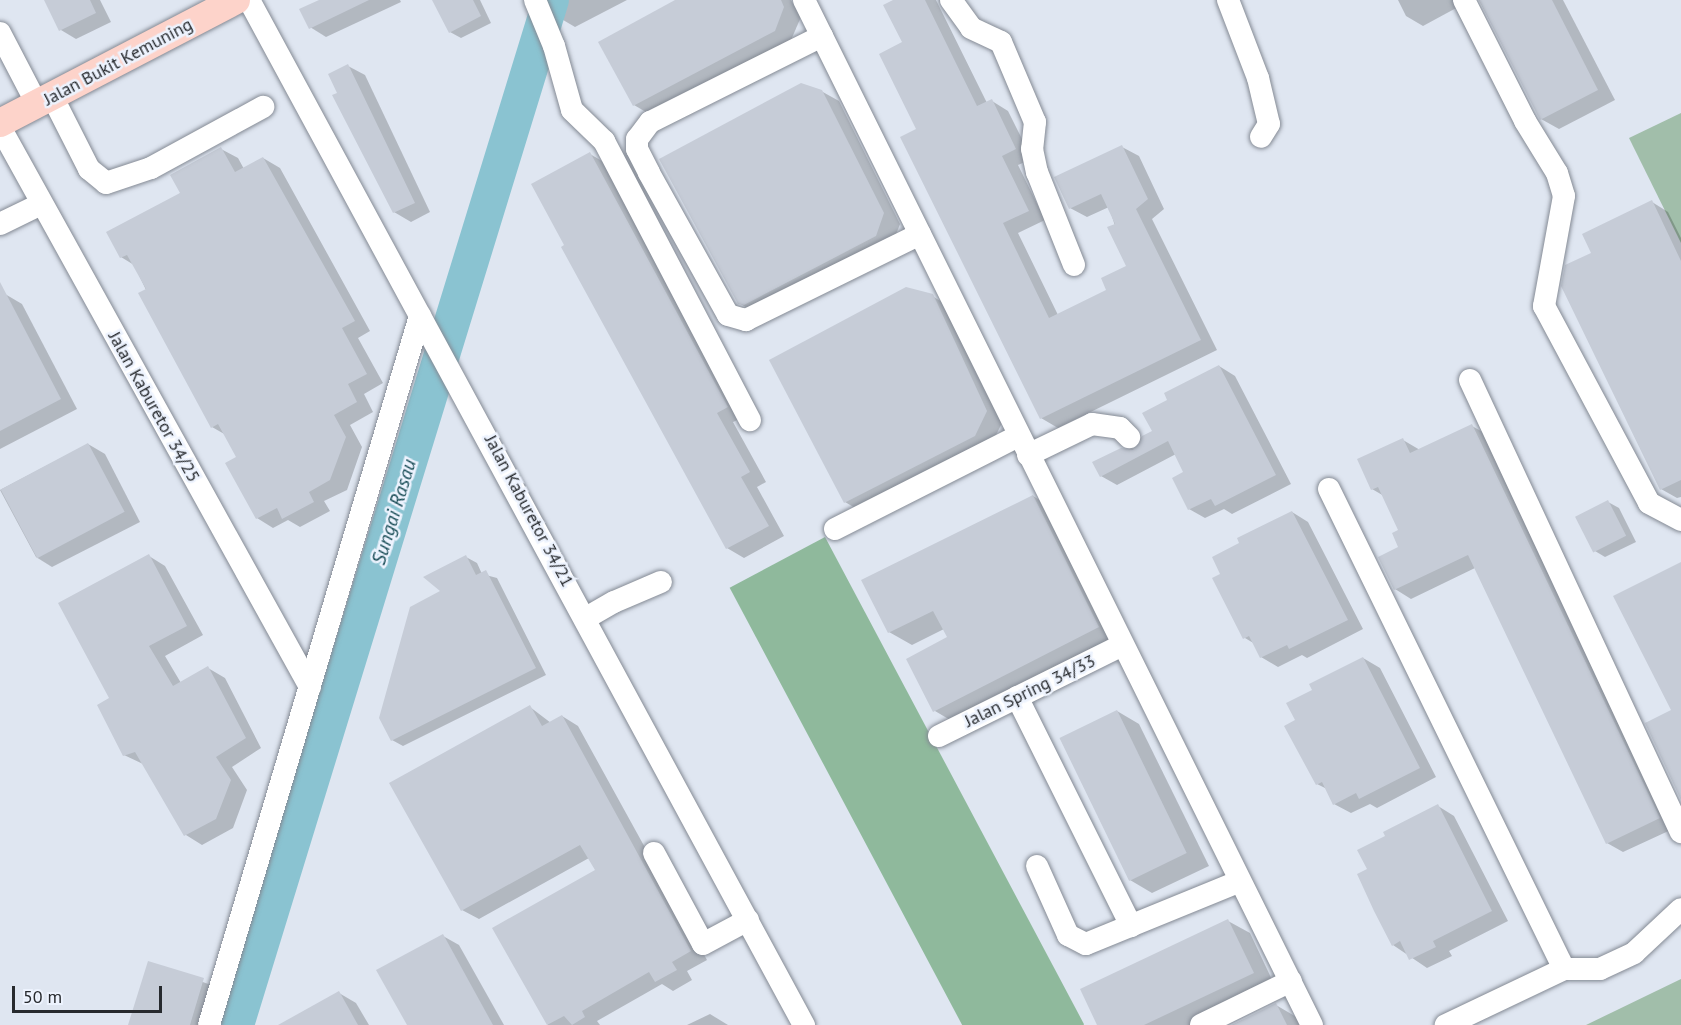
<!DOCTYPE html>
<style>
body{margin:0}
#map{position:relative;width:1681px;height:1025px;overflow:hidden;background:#dfe6f1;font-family:"PT Sans",sans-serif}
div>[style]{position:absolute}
.green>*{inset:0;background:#a1beaa}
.forest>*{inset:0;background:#8fb99c;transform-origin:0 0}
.shadow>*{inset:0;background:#0003}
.river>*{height:36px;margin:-18px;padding:0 18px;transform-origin:18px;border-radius:18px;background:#8ac3d1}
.building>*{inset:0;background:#c6ccd7;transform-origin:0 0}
.roads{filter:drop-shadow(0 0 2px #848a94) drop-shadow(0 0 2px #848a94)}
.minor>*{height:22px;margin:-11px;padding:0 11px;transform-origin:11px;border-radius:11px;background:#fff}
.major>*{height:28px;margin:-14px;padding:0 14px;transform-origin:14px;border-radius:14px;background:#fdd3ca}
span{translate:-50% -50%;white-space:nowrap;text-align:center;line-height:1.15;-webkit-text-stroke:5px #edf3fe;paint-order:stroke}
.street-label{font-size:18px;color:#272a2e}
.water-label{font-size:20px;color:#194c56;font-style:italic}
.scale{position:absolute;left:12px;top:986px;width:150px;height:27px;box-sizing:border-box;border:3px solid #272a2e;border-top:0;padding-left:8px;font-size:18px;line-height:21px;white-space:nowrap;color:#272a2e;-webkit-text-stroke:4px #edf3fe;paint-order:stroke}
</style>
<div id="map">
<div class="green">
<div style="clip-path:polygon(1681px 113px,1681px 243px,1629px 138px)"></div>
<div style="clip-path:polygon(1681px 979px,1681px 1025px,1586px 1025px)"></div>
</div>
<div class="forest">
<div style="left:825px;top:537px;width:552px;height:108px;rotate:62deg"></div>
</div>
<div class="shadow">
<div style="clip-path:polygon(46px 0,100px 0,111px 22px,76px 39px,61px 30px)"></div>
<div style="clip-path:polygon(322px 0,400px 0,401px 2px,326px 37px,310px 27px)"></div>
<div style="clip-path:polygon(434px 0,480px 0,491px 23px,461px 38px,450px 32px)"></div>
<div style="clip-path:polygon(560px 0,627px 0,575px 27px,558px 17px)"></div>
<div style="clip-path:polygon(678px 0,791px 0,801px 17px,791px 40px,651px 115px,634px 105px)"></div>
<div style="clip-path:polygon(896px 0,936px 0,987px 103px,992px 101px,1008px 111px,1032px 159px,1018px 165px,1045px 220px,1018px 233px,1058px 315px,1108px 291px,1128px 267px,1109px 207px,1087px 217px,1070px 208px,1122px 147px,1139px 156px,1164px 209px,1152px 219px,1217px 350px,1058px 428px,1041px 418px,918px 130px)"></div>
<div style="clip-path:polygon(1398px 0,1471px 0,1423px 26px,1406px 16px)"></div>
<div style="clip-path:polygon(1479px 0,1563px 0,1615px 100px,1559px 129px,1541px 119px)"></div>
<div style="clip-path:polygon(348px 66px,365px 75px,430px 212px,411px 222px,394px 212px,339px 94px)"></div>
<div style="clip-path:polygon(821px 91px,839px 101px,900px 224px,892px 245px,756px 313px,739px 303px)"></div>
<div style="clip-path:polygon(221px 149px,238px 158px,244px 169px,263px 158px,280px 168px,370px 331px,358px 338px,383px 383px,364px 394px,373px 412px,350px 425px,362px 447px,347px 490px,324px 501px,330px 511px,300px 527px,288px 520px,273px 528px,257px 518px,238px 458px,226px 435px,212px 427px,134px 265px,121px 257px)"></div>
<div style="clip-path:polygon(590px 154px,607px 164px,744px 417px,733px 422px,766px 482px,757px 487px,784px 536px,744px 558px,727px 548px,566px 245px)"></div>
<div style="clip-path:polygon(1652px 202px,1668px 212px,1681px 238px,1681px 497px,1677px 498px,1661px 489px,1593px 253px)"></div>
<div style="clip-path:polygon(5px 294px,22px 304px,77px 409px,0 449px,0 297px)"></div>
<div style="clip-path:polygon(932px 296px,949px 306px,1003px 421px,991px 445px,862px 512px,845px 502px)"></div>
<div style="clip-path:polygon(1219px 366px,1235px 376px,1291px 484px,1232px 514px,1224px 509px,1205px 518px,1189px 509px,1185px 473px,1176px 454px,1117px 485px,1101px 476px,1122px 449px,1139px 448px,1154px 432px,1169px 401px)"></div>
<div style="clip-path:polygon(1472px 426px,1488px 435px,1675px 828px,1623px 852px,1607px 843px,1475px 568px,1411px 599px,1395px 589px,1400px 531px,1384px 496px,1372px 489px,1403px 440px,1420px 450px)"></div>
<div style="clip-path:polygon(88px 444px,105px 454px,140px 522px,52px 567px,36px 557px,0 490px)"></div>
<div style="clip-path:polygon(1033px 496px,1055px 509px,1121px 640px,957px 724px,935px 711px,908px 659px,949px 638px,944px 629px,912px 645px,889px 632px)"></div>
<div style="clip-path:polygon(1608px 502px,1619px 508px,1636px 542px,1605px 557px,1595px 551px)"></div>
<div style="clip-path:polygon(1292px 512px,1308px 522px,1363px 629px,1307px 658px,1302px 655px,1278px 667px,1261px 657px,1255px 644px,1245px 638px,1222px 574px,1241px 544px)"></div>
<div style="clip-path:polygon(149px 556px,165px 566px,203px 635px,165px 656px,181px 683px,208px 668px,225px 678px,261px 748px,232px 767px,247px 790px,233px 828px,202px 845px,186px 835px,143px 764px,124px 755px,111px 698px)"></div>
<div style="clip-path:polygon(466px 557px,477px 563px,482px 574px,497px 578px,546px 675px,403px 746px,392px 740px,443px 591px)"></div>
<div style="clip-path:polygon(1363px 658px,1380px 668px,1436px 777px,1377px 808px,1370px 804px,1351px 813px,1334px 804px,1327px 789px,1317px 784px,1297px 721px)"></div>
<div style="clip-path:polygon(530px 707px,551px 723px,562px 716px,578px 726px,707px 960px,687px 971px,692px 980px,673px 991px,662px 984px,597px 1021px,600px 1025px,548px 1025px,494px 929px,597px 871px,589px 858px,479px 919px,462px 910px)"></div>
<div style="clip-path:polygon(1117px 711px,1139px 724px,1209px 866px,1152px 893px,1130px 880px)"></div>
<div style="clip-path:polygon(1438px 806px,1454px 816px,1508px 921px,1449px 951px,1452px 956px,1427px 968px,1393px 945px,1369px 870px)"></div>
<div style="clip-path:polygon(1228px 921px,1250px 933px,1275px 986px,1193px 1025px,1099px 1025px)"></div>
<div style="clip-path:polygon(443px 936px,459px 945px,504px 1025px,408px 1025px)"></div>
<div style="clip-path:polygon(149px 963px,214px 986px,202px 1025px,129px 1025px)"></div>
<div style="clip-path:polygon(339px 993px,356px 1003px,369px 1025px,281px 1025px)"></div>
<div style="clip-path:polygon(1276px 1005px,1298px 1018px,1302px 1025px,1232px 1025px)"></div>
<div style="clip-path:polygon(710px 1014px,728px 1025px,687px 1025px)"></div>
</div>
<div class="river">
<div style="left:236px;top:1025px;width:1072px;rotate:-72.92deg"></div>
</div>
<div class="building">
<div style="clip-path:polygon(44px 0,90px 0,96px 13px,59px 31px)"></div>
<div style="clip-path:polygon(319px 0,369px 0,309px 29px,299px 9px)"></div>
<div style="clip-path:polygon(432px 0,473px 0,481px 16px,449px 33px)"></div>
<div style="clip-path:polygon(675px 0,781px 0,784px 7px,775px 31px,633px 106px,598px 42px)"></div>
<div style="clip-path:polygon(893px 0,925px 0,977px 106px,992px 99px,1016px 149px,1002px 156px,1029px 211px,1003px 223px,1049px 318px,1106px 290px,1101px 278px,1126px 266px,1107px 227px,1115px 224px,1101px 194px,1069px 209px,1054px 177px,1122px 145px,1148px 199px,1136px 209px,1201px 340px,1040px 419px,900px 137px,916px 129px,879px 54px,902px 42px,883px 5px)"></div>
<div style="clip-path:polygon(1479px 0,1552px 0,1598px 90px,1540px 120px)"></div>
<div style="clip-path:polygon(348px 64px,415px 203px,393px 213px,332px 95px,337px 93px,328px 74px)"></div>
<div style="clip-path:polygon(801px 83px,822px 90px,884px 213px,876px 236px,744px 305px,738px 304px,659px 159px)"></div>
<div style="clip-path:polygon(221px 147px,235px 172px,263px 157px,355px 321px,342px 328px,367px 374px,348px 384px,357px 402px,334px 415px,346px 437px,330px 480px,309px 492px,314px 502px,282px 519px,277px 508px,256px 519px,225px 463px,236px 457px,218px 424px,211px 428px,138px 293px,146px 289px,127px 255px,120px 258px,106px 232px,180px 193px,170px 175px)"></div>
<div style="clip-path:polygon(590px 152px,728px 407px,717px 413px,750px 472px,741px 477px,769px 526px,726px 549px,561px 247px,564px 245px,531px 184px)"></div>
<div style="clip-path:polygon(1652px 200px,1681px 261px,1681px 480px,1660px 490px,1561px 286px,1565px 265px,1591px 253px,1582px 234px)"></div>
<div style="clip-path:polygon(0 282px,61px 399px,0 431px)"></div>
<div style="clip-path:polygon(906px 287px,933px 294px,987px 411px,975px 436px,844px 503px,769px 360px)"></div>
<div style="clip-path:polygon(1219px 365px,1276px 475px,1215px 506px,1211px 499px,1188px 510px,1172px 478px,1183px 472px,1168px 441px,1100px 477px,1092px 462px,1121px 448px,1133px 450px,1142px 436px,1152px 431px,1142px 413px,1167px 400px,1164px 393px)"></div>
<div style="clip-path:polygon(1472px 424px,1660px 818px,1606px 844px,1468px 555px,1394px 590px,1378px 557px,1398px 547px,1392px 533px,1398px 530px,1378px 487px,1371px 490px,1357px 459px,1403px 438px,1410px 453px)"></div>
<div style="left:88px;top:443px;width:78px;height:99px;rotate:62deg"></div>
<div style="clip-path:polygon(1033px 495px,1099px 627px,933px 712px,906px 659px,947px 637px,933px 611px,888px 633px,861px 580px)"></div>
<div style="left:1608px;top:500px;width:40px;height:37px;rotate:63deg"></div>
<div style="clip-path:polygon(1292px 511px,1348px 620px,1289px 649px,1287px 645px,1260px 658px,1249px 636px,1243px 639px,1212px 578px,1220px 574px,1212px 557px,1239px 543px,1237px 538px)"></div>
<div style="clip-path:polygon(149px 554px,187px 626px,149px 646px,173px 686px,208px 666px,246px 738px,216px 757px,231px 780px,216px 819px,184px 836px,135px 752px,123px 756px,97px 705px,109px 698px,58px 603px)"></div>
<div style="clip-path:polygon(466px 555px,476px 575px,486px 570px,536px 668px,391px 741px,379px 718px,410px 607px,440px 591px,423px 577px)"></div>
<div style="clip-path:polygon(1681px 562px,1681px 800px,1645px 723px,1671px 710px,1613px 596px)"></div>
<div style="clip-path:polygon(1363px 657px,1420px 768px,1359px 799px,1356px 793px,1333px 805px,1322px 782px,1316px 785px,1284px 726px,1295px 720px,1286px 703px,1312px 690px,1309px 684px)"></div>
<div style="clip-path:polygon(530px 705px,542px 726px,562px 715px,691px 951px,672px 962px,677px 970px,655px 982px,649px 972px,582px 1011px,585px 1017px,572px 1025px,564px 1016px,547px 1025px,492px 928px,595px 870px,580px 845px,461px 911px,389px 783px)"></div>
<div style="left:1117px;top:710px;width:159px;height:64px;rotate:64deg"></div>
<div style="clip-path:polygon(1438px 804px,1492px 911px,1433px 941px,1436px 947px,1409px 960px,1400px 941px,1392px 946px,1374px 911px,1357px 874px,1367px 869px,1357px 850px,1385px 836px,1383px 832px)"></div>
<div style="clip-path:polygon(1228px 919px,1254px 973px,1144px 1025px,1097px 1025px,1080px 989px)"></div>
<div style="clip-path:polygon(443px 934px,493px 1025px,407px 1025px,376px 970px)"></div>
<div style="clip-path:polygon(148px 961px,204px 978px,190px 1025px,128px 1025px)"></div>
<div style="clip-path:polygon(339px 991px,358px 1025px,278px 1025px)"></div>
<div style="clip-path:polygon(1276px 1003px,1287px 1025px,1232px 1025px)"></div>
</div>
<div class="roads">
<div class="minor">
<div style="left:249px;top:0;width:1166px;rotate:61.57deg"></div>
<div style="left:535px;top:0;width:50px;rotate:67.6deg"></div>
<div style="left:554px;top:46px;width:66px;rotate:74.3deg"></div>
<div style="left:572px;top:110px;width:45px;rotate:44.1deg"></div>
<div style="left:604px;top:141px;width:315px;rotate:62.4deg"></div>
<div style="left:804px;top:0;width:1144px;rotate:63.64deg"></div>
<div style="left:951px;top:0;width:34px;rotate:54deg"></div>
<div style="left:971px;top:28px;width:33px;rotate:25deg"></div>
<div style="left:1001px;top:42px;width:87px;rotate:67deg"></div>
<div style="left:1035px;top:122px;width:27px;rotate:96deg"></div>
<div style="left:1032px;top:149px;width:24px;rotate:78deg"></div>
<div style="left:1037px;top:172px;width:100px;rotate:68.3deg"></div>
<div style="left:1228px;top:0;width:84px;rotate:69deg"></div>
<div style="left:1258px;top:78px;width:47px;rotate:76.6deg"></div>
<div style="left:1269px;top:124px;width:15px;rotate:122deg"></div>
<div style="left:1464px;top:0;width:136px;rotate:63.2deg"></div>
<div style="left:1525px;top:121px;width:61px;rotate:58.4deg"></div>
<div style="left:1557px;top:173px;width:24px;rotate:73deg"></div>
<div style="left:1564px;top:196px;width:112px;rotate:100.3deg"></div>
<div style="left:1544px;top:306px;width:223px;rotate:61.9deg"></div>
<div style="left:1649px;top:503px;width:36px;rotate:28deg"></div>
<div style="left:0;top:33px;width:80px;rotate:62.5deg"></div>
<div style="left:822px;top:36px;width:192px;rotate:153.4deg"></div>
<div style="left:650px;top:122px;width:21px;rotate:127deg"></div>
<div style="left:637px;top:139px;width:10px;rotate:90deg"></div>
<div style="left:637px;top:149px;width:27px;rotate:63deg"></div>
<div style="left:649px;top:173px;width:162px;rotate:60.9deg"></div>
<div style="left:728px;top:315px;width:19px;rotate:16deg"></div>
<div style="left:746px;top:320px;width:194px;rotate:-26.3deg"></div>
<div style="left:52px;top:96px;width:82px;rotate:63.1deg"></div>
<div style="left:89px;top:169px;width:22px;rotate:39deg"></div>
<div style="left:106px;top:183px;width:47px;rotate:-18.4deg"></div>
<div style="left:151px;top:168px;width:128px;rotate:-28.6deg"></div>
<div style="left:0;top:127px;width:640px;rotate:61.03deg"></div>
<div style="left:0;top:224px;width:46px;rotate:-26deg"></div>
<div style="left:1470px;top:380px;width:499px;rotate:65deg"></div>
<div style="left:1028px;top:455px;width:71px;rotate:-25.8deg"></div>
<div style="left:1092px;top:424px;width:28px;rotate:8deg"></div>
<div style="left:1120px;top:428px;width:13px;rotate:45deg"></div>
<div style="left:1329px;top:489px;width:534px;rotate:63.91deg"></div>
<div style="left:1564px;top:969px;width:131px;rotate:154.6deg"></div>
<div style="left:835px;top:529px;width:205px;rotate:-26.9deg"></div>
<div style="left:586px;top:618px;width:32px;rotate:-30deg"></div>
<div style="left:614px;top:602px;width:51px;rotate:-23.1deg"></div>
<div style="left:1017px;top:697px;width:256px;rotate:63.5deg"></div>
<div style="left:939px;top:736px;width:204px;rotate:-26.4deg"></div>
<div style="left:654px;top:853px;width:103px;rotate:61.7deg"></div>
<div style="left:703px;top:944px;width:51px;rotate:-28.1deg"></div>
<div style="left:1037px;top:866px;width:76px;rotate:65.8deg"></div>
<div style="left:1068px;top:935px;width:20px;rotate:27deg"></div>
<div style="left:1086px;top:944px;width:166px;rotate:-22.2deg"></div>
<div style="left:1564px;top:969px;width:36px"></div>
<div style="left:1600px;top:969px;width:38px;rotate:-25deg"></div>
<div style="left:1634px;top:953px;width:64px;rotate:-43.1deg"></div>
<div style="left:209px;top:1025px;width:740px;rotate:-73.43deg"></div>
<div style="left:1201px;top:1025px;width:100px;rotate:-26.1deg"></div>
</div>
<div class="major">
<div style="left:0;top:123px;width:266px;rotate:-27.5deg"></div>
</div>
</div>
<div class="street-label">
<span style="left:118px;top:62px;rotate:-28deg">Jalan Bukit Kemuning</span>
<span style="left:154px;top:407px;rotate:61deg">Jalan Kaburetor 34/25</span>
<span style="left:529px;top:511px;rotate:62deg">Jalan Kaburetor 34/21</span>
<span style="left:1030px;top:691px;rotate:-26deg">Jalan Spring 34/33</span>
</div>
<div class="water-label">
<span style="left:394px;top:512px;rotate:-73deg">Sungai Rasau</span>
</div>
<div class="scale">50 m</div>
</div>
